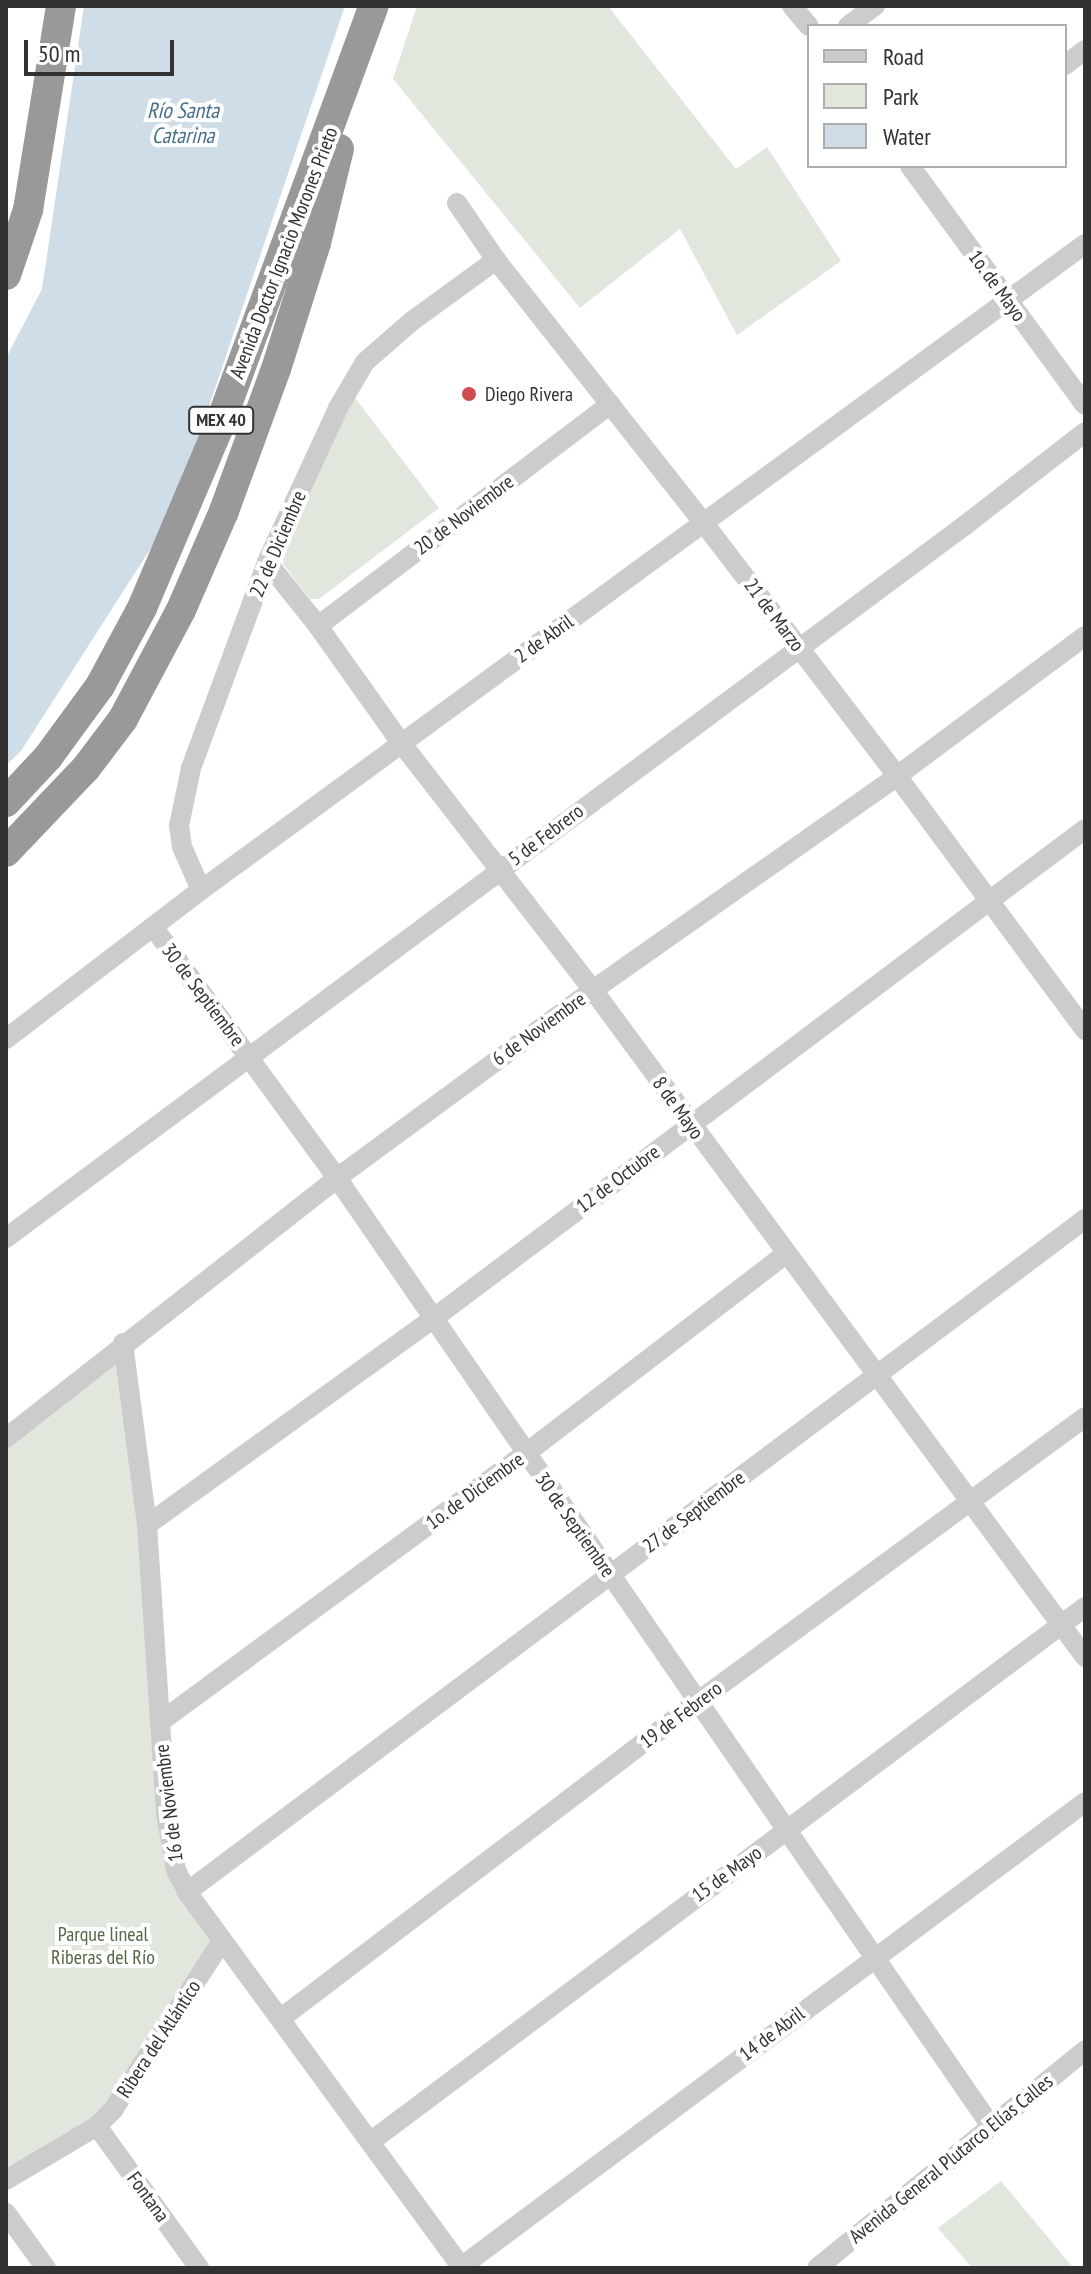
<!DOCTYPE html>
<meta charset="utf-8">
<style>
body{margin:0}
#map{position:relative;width:1091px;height:2274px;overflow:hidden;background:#fff;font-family:"PT Sans Narrow",sans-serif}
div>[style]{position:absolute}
.green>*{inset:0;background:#e1e7dc}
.water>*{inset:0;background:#cedde7}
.minor>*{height:20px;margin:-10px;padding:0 10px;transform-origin:10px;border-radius:10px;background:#ccc}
.highway>*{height:30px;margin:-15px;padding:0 15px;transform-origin:15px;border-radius:15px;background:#999}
.dots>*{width:22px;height:22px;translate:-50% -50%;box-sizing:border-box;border:4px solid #fff;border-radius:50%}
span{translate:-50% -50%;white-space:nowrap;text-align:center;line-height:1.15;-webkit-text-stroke:8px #fff;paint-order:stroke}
.shield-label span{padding:2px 6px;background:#fff;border:2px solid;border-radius:6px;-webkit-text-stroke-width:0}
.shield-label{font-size:18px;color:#323232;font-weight:700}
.street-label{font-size:20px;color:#323232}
.poi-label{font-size:20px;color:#323232}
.left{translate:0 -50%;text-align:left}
.park-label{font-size:20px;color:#546844}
.water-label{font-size:22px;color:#496f8b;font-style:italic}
.frame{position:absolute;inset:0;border:8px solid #323232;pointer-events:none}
.legend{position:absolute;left:807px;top:24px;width:260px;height:144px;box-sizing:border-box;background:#fff;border:2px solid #adadad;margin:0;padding:10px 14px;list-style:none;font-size:24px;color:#323232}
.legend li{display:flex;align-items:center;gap:16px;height:40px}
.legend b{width:40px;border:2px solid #adadad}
.scale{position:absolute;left:24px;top:40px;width:150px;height:36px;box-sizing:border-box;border:4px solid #323232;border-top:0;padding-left:10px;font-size:24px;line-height:28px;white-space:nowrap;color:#323232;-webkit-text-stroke:6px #fff;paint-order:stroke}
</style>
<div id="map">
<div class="green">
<div style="clip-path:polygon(417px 6px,608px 6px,736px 169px,767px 147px,841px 261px,737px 335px,680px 229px,580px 308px,393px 79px)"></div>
<div style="clip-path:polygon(349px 390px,439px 508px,319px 599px,310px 599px,283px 564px,284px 556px)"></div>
<div style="clip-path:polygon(123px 1343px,171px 1850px,222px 1941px,113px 2110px,6px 2182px,6px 1439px)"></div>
<div style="clip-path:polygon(1001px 2181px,1072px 2266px,1070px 2268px,972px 2268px,938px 2228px)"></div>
</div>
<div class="water">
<div style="clip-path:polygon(84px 6px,345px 6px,172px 515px,21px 751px,6px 765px,6px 358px,42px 289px)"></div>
</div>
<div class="minor">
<div style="left:792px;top:6px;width:26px;rotate:50deg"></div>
<div style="left:848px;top:26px;width:34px;rotate:-37deg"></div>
<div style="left:1065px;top:65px;width:25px;rotate:-37deg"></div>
<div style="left:910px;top:166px;width:296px;rotate:53.8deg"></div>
<div style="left:457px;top:203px;width:69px;rotate:55.6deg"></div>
<div style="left:496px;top:260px;width:334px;rotate:51.7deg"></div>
<div style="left:703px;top:522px;width:320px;rotate:52.6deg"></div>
<div style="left:897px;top:776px;width:316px;rotate:53.5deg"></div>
<div style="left:267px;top:562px;width:82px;rotate:51.4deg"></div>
<div style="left:318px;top:626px;width:145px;rotate:54.6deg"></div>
<div style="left:402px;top:744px;width:311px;rotate:52.2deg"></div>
<div style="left:593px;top:990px;width:829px;rotate:53.59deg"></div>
<div style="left:318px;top:626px;width:367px;rotate:-37.2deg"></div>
<div style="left:201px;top:890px;width:47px;rotate:-113.8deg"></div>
<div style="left:182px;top:847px;width:21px;rotate:-98deg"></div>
<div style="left:179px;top:826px;width:59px;rotate:-78.3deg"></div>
<div style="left:191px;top:768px;width:220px;rotate:-69.7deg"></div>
<div style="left:267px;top:562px;width:170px;rotate:-65.2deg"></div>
<div style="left:338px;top:408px;width:53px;rotate:-59.6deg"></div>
<div style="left:365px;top:362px;width:62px;rotate:-41.1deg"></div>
<div style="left:412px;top:321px;width:104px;rotate:-36deg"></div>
<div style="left:154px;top:928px;width:310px;rotate:53.8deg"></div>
<div style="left:337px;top:1178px;width:1152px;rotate:55.4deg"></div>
<div style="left:6px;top:1039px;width:245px;rotate:-37.4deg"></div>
<div style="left:201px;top:890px;width:1095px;rotate:-36.16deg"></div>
<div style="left:6px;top:1238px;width:1194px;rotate:-36.62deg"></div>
<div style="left:964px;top:526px;width:153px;rotate:-37.8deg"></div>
<div style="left:123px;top:1343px;width:184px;rotate:82.5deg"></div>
<div style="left:147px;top:1525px;width:289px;rotate:86.2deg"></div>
<div style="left:166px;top:1813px;width:58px;rotate:80deg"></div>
<div style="left:176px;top:1870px;width:25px;rotate:63deg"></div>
<div style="left:187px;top:1892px;width:466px;rotate:53.8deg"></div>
<div style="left:6px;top:1438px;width:421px;rotate:-38.1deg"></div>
<div style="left:337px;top:1178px;width:318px;rotate:-36.3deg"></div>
<div style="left:593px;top:990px;width:372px;rotate:-35.1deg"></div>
<div style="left:897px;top:776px;width:234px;rotate:-36.7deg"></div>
<div style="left:147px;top:1525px;width:354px;rotate:-35.8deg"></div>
<div style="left:434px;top:1318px;width:814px;rotate:-36.91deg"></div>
<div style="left:160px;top:1722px;width:453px;rotate:-36.3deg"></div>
<div style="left:525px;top:1454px;width:329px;rotate:-37.5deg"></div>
<div style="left:187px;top:1892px;width:1122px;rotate:-36.85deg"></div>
<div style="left:280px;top:2019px;width:524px;rotate:-37.24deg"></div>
<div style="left:697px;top:1702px;width:481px;rotate:-36.3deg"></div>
<div style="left:97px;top:2126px;width:175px;rotate:54.3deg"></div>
<div style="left:370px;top:2142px;width:893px;rotate:-36.81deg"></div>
<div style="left:6px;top:2180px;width:106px;rotate:-30.7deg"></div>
<div style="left:97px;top:2126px;width:23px;rotate:-45deg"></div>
<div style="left:113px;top:2110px;width:201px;rotate:-57.2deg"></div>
<div style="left:6px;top:2213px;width:68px;rotate:54deg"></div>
<div style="left:461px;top:2267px;width:778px;rotate:-36.69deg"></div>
<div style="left:817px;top:2268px;width:345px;rotate:-39.1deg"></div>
</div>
<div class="highway">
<div style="left:6px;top:275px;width:69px;rotate:-71.3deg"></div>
<div style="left:28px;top:210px;width:207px;rotate:-80.8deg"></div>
<div style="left:6px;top:802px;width:62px;rotate:-47deg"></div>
<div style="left:48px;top:757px;width:88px;rotate:-53.8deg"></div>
<div style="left:100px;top:686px;width:89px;rotate:-61.7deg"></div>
<div style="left:142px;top:608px;width:194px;rotate:-67deg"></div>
<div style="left:218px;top:429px;width:451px;rotate:-69.8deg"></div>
<div style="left:6px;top:852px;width:116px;rotate:-46.4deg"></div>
<div style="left:86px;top:768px;width:61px;rotate:-52.9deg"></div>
<div style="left:123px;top:719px;width:123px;rotate:-62deg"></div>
<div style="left:181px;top:610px;width:108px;rotate:-66.5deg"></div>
<div style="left:224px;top:511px;width:151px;rotate:-69.9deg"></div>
<div style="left:276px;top:369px;width:132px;rotate:-72.4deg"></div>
<div style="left:316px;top:243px;width:97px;rotate:-76.3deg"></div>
</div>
<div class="dots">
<div style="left:469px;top:394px;background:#d04c52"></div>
</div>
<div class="shield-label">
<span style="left:221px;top:420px">MEX 40</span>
</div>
<div class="street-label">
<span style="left:284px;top:253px;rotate:-69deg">Avenida Doctor Ignacio Morones Prieto</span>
<span style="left:997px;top:286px;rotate:54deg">1o. de Mayo</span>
<span style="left:464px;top:515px;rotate:-37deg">20 de Noviembre</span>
<span style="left:278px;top:544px;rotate:-67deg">22 de Diciembre</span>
<span style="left:774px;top:615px;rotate:53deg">21 de Marzo</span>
<span style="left:544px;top:639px;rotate:-36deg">2 de Abril</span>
<span style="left:546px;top:835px;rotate:-37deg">5 de Febrero</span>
<span style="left:203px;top:995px;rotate:53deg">30 de Septiembre</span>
<span style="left:539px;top:1029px;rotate:-36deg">6 de Noviembre</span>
<span style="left:678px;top:1108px;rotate:54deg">8 de Mayo</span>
<span style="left:618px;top:1179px;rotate:-37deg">12 de Octubre</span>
<span style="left:475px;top:1491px;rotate:-36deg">1o. de Diciembre</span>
<span style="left:694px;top:1512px;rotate:-37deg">27 de Septiembre</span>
<span style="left:575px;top:1525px;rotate:55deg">30 de Septiembre</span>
<span style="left:681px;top:1715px;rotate:-37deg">19 de Febrero</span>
<span style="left:169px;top:1803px;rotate:-97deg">16 de Noviembre</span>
<span style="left:727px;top:1874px;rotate:-36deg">15 de Mayo</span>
<span style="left:772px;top:2034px;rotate:-37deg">14 de Abril</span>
<span style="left:159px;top:2039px;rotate:-57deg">Ribera del Atlántico</span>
<span style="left:951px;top:2159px;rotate:-39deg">Avenida General Plutarco Elías Calles</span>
<span style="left:148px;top:2197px;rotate:54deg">Fontana</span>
</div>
<div class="poi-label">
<span class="left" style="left:485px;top:394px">Diego Rivera</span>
</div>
<div class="park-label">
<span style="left:103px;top:1946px">Parque lineal<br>Riberas del Río</span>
</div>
<div class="water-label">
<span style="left:183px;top:123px">Río Santa<br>Catarina</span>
</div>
<div class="frame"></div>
<ul class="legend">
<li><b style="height:10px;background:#ccc"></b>Road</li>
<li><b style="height:22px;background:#e1e7dc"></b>Park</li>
<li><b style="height:22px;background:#cedde7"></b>Water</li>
</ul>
<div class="scale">50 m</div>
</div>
